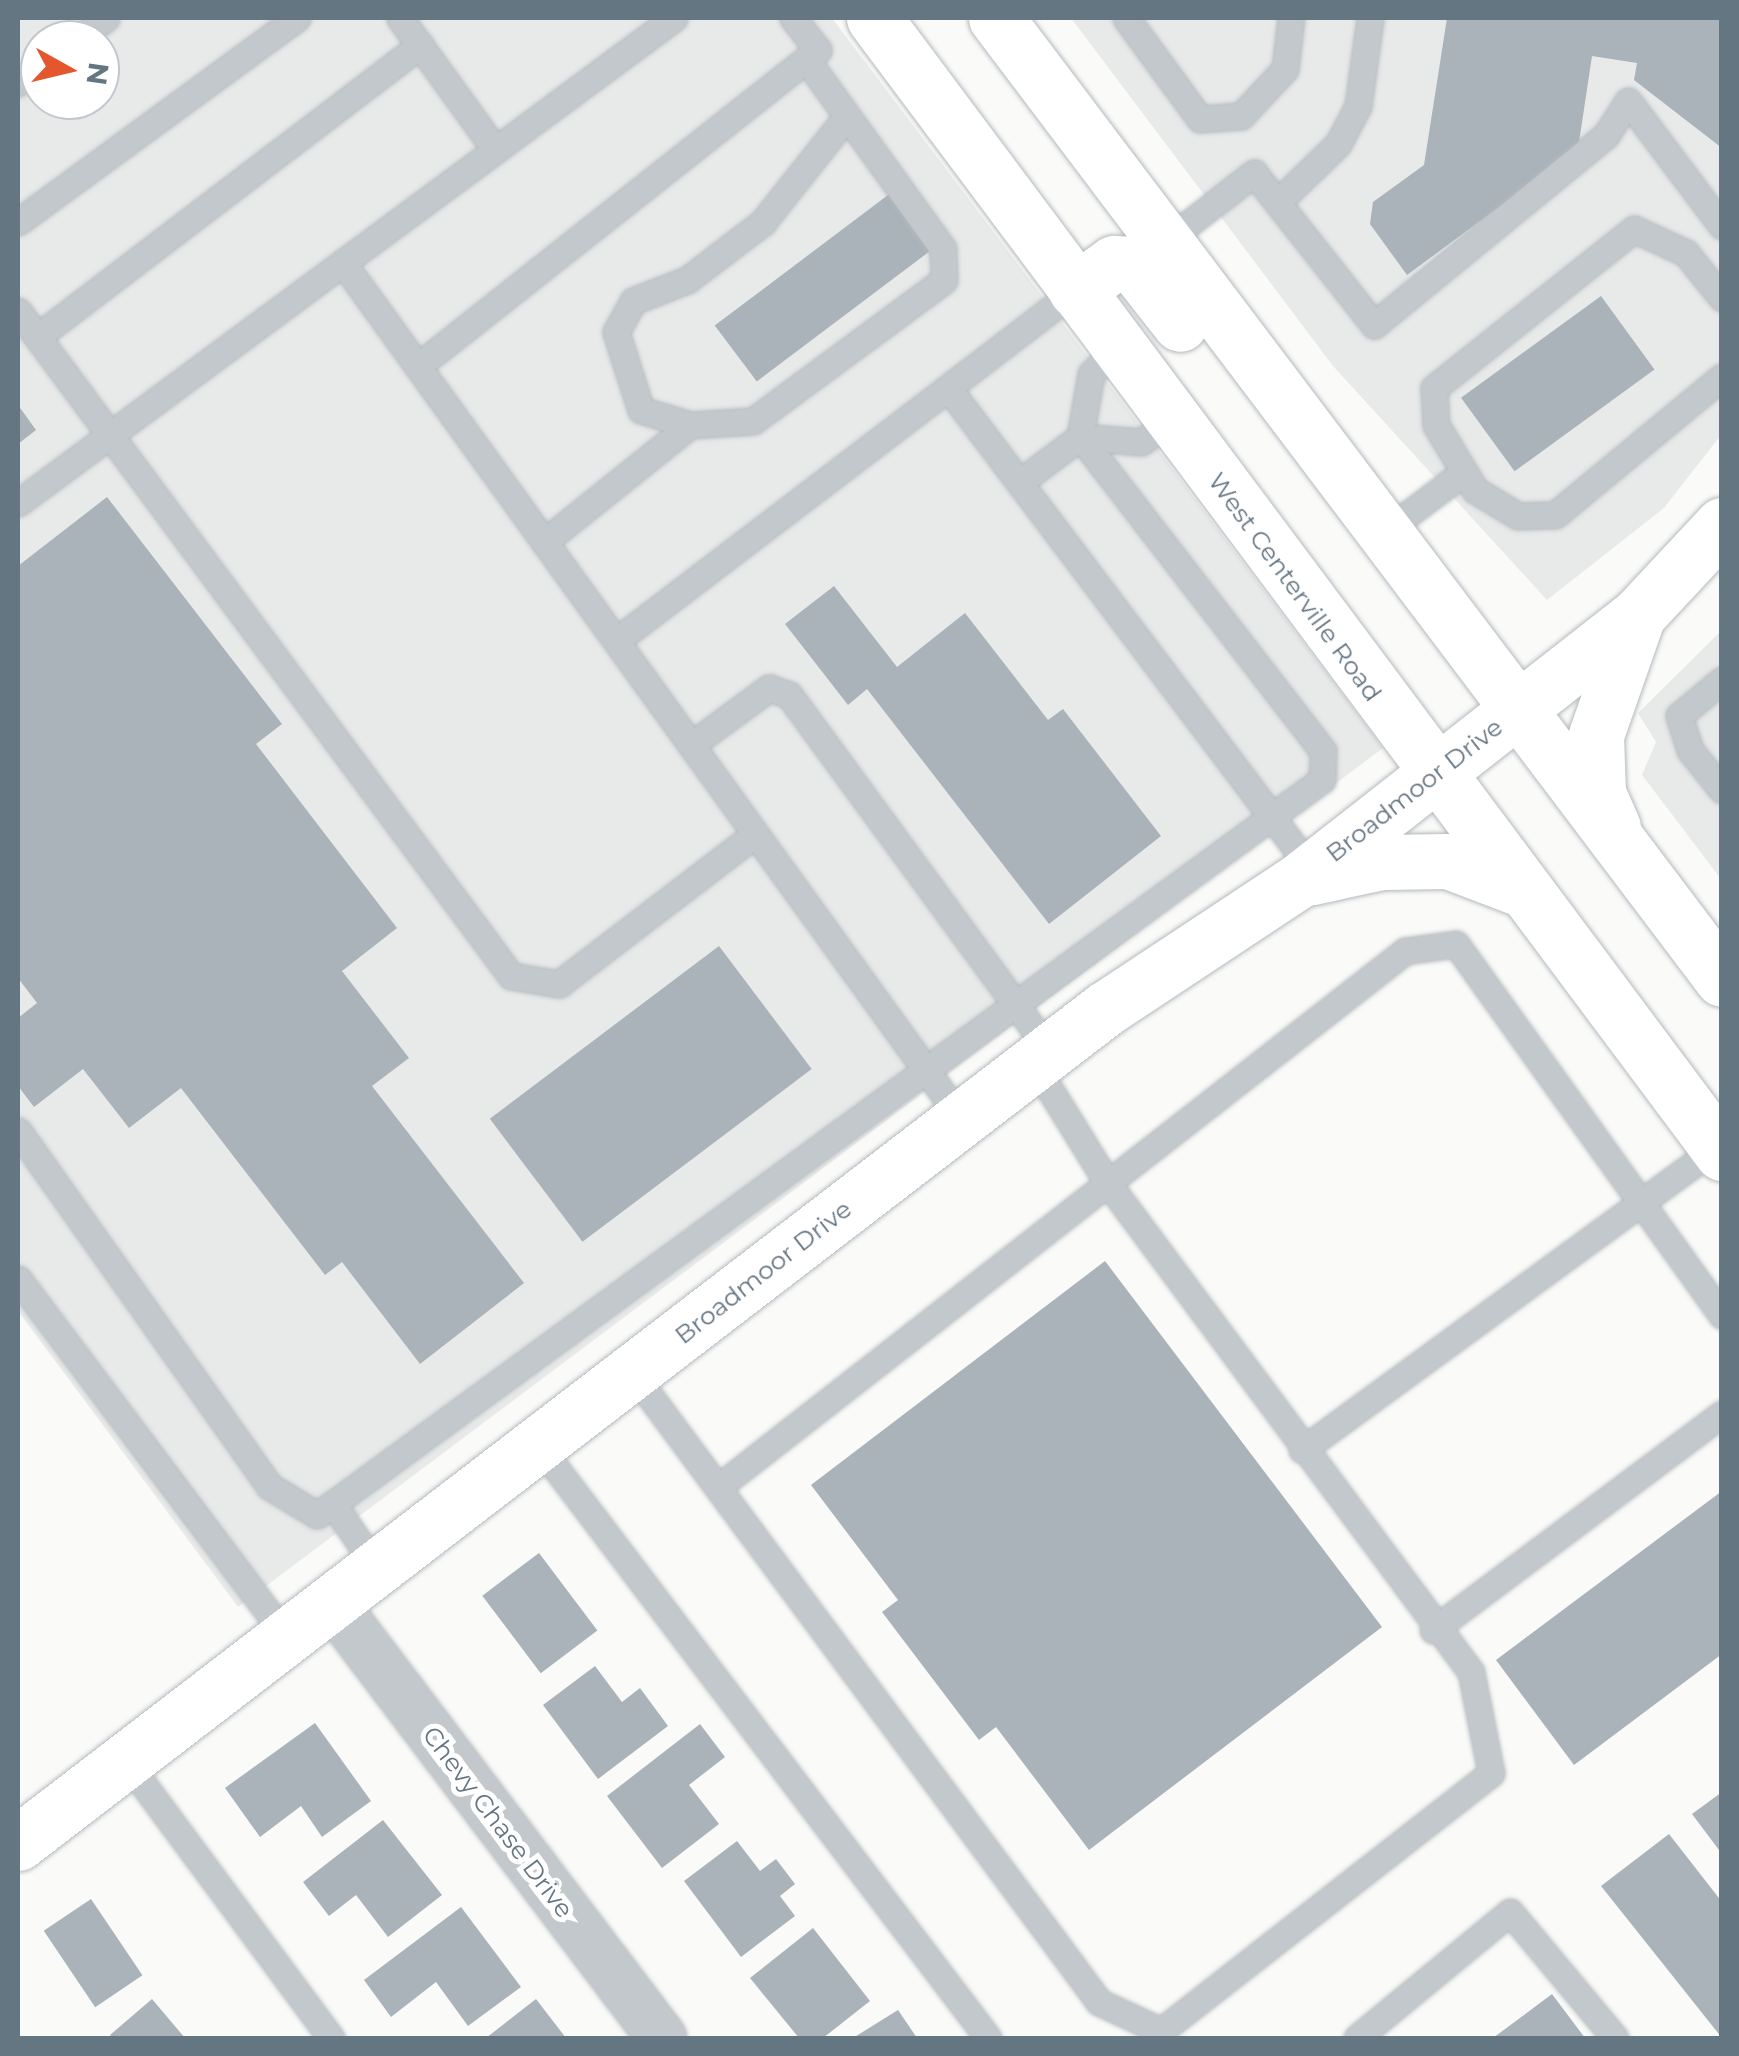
<!DOCTYPE html>
<style>
body{margin:0}
#map{position:relative;width:1739px;height:2056px;overflow:hidden;background:#fafaf8;font-family:Montserrat,sans-serif}
div>[style]{position:absolute}
.built>*{inset:0;background:#e8e9e9}
.building>*{inset:0;background:#aab3b9;transform-origin:0 0}
.roads{filter:drop-shadow(0 0 2px #b3babf) drop-shadow(0 0 2px #b3babf)}
.lane>*{height:25px;margin:-12.5px;padding:0 12.5px;transform-origin:12.5px;border-radius:12.5px;background:#c3c8cc}
.street>*{height:48px;margin:-24px;padding:0 24px;transform-origin:24px;border-radius:24px;background:#c3c8cc}
.secondary>*{height:55px;margin:-27.5px;padding:0 27.5px;transform-origin:27.5px;border-radius:27.5px;background:#fff}
span{translate:-50% -50%;white-space:nowrap;text-align:center;line-height:1.15;-webkit-text-stroke:10px #fff;paint-order:stroke}
.street-label{font-size:25px;color:#657683}
.frame{position:absolute;inset:0;border:20px solid #657683;pointer-events:none}
.north{position:absolute;left:20px;top:20px;width:100px;height:100px;box-sizing:border-box;background:#fff;border:2px solid #c1c8cd;border-radius:50%;rotate:98deg;font-size:28px;font-weight:700;line-height:40px;text-align:center;color:#657683}
.north::after{content:'';display:block;margin:auto;width:35px;height:45px;background:#e4572e;clip-path:polygon(50% 0,100% 100%,50% 72%,0 100%)}
</style>
<div id="map">
<div class="built">
<div style="clip-path:polygon(evenodd,18px 18px,832px 18px,1383px 748px,238px 1607px,18px 1311px,18px 18px,40px 40px,100px 40px,100px 100px,40px 100px,40px 40px)"></div>
<div style="clip-path:polygon(1071px 18px,1721px 18px,1721px 435px,1664px 508px,1547px 600px,1333px 366px)"></div>
<div style="clip-path:polygon(1721px 631px,1721px 879px,1642px 775px,1656px 742px,1638px 713px)"></div>
</div>
<div class="building">
<div style="clip-path:polygon(1447px 18px,1722px 18px,1722px 148px,1634px 80px,1637px 63px,1592px 56px,1578px 149px,1407px 275px,1370px 224px,1373px 202px,1424px 165px)"></div>
<div style="left:892px;top:192px;width:70px;height:222px;rotate:53deg"></div>
<div style="left:1601px;top:296px;width:91px;height:173px;rotate:54deg"></div>
<div style="clip-path:polygon(18px 405px,36px 430px,18px 444px)"></div>
<div style="clip-path:polygon(107px 497px,282px 724px,256px 744px,397px 928px,342px 971px,409px 1058px,372px 1086px,524px 1283px,420px 1364px,342px 1262px,325px 1275px,181px 1088px,129px 1128px,83px 1069px,34px 1107px,18px 1086px,18px 1018px,37px 1003px,18px 978px,18px 566px)"></div>
<div style="clip-path:polygon(834px 586px,897px 667px,965px 613px,1048px 720px,1063px 709px,1161px 836px,1049px 924px,867px 689px,848px 705px,785px 624px)"></div>
<div style="left:719px;top:946px;width:154px;height:287px;rotate:53deg"></div>
<div style="clip-path:polygon(1105px 1261px,1382px 1627px,1089px 1850px,996px 1727px,979px 1740px,882px 1612px,898px 1600px,811px 1485px)"></div>
<div style="clip-path:polygon(1722px 1491px,1722px 1654px,1574px 1765px,1496px 1660px)"></div>
<div style="left:539px;top:1553px;width:97px;height:71px;rotate:53deg"></div>
<div style="clip-path:polygon(595px 1666px,622px 1702px,640px 1688px,668px 1726px,598px 1779px,543px 1705px)"></div>
<div style="clip-path:polygon(315px 1723px,371px 1801px,322px 1837px,301px 1806px,260px 1837px,225px 1788px)"></div>
<div style="clip-path:polygon(700px 1724px,725px 1757px,689px 1785px,719px 1824px,662px 1868px,607px 1796px)"></div>
<div style="clip-path:polygon(1722px 1792px,1722px 1854px,1692px 1814px)"></div>
<div style="clip-path:polygon(383px 1820px,442px 1895px,388px 1937px,356px 1895px,329px 1916px,303px 1882px)"></div>
<div style="clip-path:polygon(1669px 1834px,1722px 1902px,1722px 2038px,1601px 1886px)"></div>
<div style="clip-path:polygon(737px 1841px,760px 1871px,776px 1859px,795px 1884px,780px 1896px,795px 1916px,741px 1957px,684px 1881px)"></div>
<div style="left:91px;top:1899px;width:92px;height:57px;rotate:56deg"></div>
<div style="clip-path:polygon(461px 1907px,521px 1987px,468px 2026px,436px 1982px,391px 2017px,364px 1980px)"></div>
<div style="clip-path:polygon(813px 1928px,870px 2001px,823px 2038px,799px 2038px,750px 1978px)"></div>
<div style="clip-path:polygon(1552px 1994px,1585px 2038px,1493px 2038px)"></div>
<div style="clip-path:polygon(152px 1999px,185px 2038px,113px 2038px,110px 2035px)"></div>
<div style="clip-path:polygon(536px 1999px,566px 2038px,486px 2038px)"></div>
<div style="clip-path:polygon(898px 2010px,917px 2038px,853px 2038px)"></div>
</div>
<div class="roads">
<div class="lane">
<div style="left:400px;top:18px;width:162px;rotate:54.1deg"></div>
<div style="left:1126px;top:18px;width:125px;rotate:53.8deg"></div>
<div style="left:1200px;top:119px;width:41px;rotate:-4.2deg"></div>
<div style="left:1241px;top:116px;width:64px;rotate:-46.9deg"></div>
<div style="left:1285px;top:69px;width:51px;rotate:-83.3deg"></div>
<div style="left:76px;top:40px;width:37px;rotate:-36deg"></div>
<div style="left:18px;top:83px;width:28px;rotate:-38deg"></div>
<div style="left:1278px;top:202px;width:83px;rotate:-44deg"></div>
<div style="left:1338px;top:144px;width:43px;rotate:-62.2deg"></div>
<div style="left:1358px;top:106px;width:89px;rotate:-82.2deg"></div>
<div style="left:18px;top:222px;width:346px;rotate:-36.2deg"></div>
<div style="left:1165px;top:242px;width:113px;rotate:-37.8deg"></div>
<div style="left:1254px;top:173px;width:194px;rotate:51.7deg"></div>
<div style="left:1374px;top:325px;width:300px;rotate:-39.3deg"></div>
<div style="left:1606px;top:135px;width:40px;rotate:-57.1deg"></div>
<div style="left:1628px;top:101px;width:156px;rotate:53.1deg"></div>
<div style="left:343px;top:263px;width:1057px;rotate:54.16deg"></div>
<div style="left:1076px;top:290px;width:161px;rotate:142.6deg"></div>
<div style="left:948px;top:388px;width:604px;rotate:52.94deg"></div>
<div style="left:1722px;top:298px;width:58px;rotate:-128.7deg"></div>
<div style="left:1686px;top:253px;width:57px;rotate:-155.2deg"></div>
<div style="left:1634px;top:229px;width:256px;rotate:141.5deg"></div>
<div style="left:1434px;top:388px;width:37px;rotate:87deg"></div>
<div style="left:1436px;top:425px;width:76px;rotate:59deg"></div>
<div style="left:1475px;top:490px;width:50px;rotate:31.2deg"></div>
<div style="left:1518px;top:516px;width:37px;rotate:-2deg"></div>
<div style="left:1555px;top:515px;width:217px;rotate:-39.6deg"></div>
<div style="left:18px;top:311px;width:828px;rotate:53.45deg"></div>
<div style="left:511px;top:976px;width:49px;rotate:9.5deg"></div>
<div style="left:559px;top:984px;width:247px;rotate:-37.4deg"></div>
<div style="left:37px;top:337px;width:482px;rotate:-37.3deg"></div>
<div style="left:418px;top:366px;width:510px;rotate:-38.31deg"></div>
<div style="left:818px;top:50px;width:41px;rotate:-128deg"></div>
<div style="left:690px;top:425px;width:51px;rotate:-163deg"></div>
<div style="left:641px;top:410px;width:82px;rotate:-107.8deg"></div>
<div style="left:616px;top:332px;width:35px;rotate:-61deg"></div>
<div style="left:633px;top:301px;width:58px;rotate:-21.3deg"></div>
<div style="left:687px;top:280px;width:96px;rotate:-37.3deg"></div>
<div style="left:763px;top:222px;width:135px;rotate:-51.6deg"></div>
<div style="left:1020px;top:482px;width:75px;rotate:-36.9deg"></div>
<div style="left:1080px;top:437px;width:61px;rotate:4.7deg"></div>
<div style="left:1141px;top:442px;width:38px;rotate:-35deg"></div>
<div style="left:18px;top:503px;width:816px;rotate:-36.48deg"></div>
<div style="left:1383px;top:533px;width:101px;rotate:-37deg"></div>
<div style="left:544px;top:542px;width:187px;rotate:-38.7deg"></div>
<div style="left:690px;top:425px;width:63px;rotate:-3.6deg"></div>
<div style="left:753px;top:421px;width:237px;rotate:-36.4deg"></div>
<div style="left:944px;top:280px;width:31px;rotate:-92deg"></div>
<div style="left:943px;top:249px;width:234px;rotate:-125.8deg"></div>
<div style="left:616px;top:641px;width:417px;rotate:-37.3deg"></div>
<div style="left:1722px;top:680px;width:56px;rotate:140.1deg"></div>
<div style="left:1679px;top:716px;width:36px;rotate:72deg"></div>
<div style="left:1690px;top:750px;width:51px;rotate:51.3deg"></div>
<div style="left:691px;top:745px;width:97px;rotate:-36.2deg"></div>
<div style="left:769px;top:688px;width:21px;rotate:19deg"></div>
<div style="left:789px;top:695px;width:441px;rotate:53.8deg"></div>
<div style="left:18px;top:1131px;width:435px;rotate:54.7deg"></div>
<div style="left:269px;top:1486px;width:56px;rotate:31.1deg"></div>
<div style="left:317px;top:1515px;width:19px;rotate:-35deg"></div>
<div style="left:333px;top:1504px;width:1226px;rotate:-36.21deg"></div>
<div style="left:1322px;top:780px;width:29px;rotate:-88deg"></div>
<div style="left:1323px;top:751px;width:397px;rotate:-127.7deg"></div>
<div style="left:1080px;top:437px;width:64px;rotate:-80.1deg"></div>
<div style="left:1091px;top:374px;width:38px;rotate:-45deg"></div>
<div style="left:18px;top:1279px;width:451px;rotate:53.1deg"></div>
<div style="left:632px;top:1372px;width:784px;rotate:53.45deg"></div>
<div style="left:1099px;top:2002px;width:68px;rotate:25.1deg"></div>
<div style="left:1161px;top:2031px;width:419px;rotate:-38deg"></div>
<div style="left:1491px;top:1773px;width:103px;rotate:-101.2deg"></div>
<div style="left:1471px;top:1672px;width:610px;rotate:-126.61deg"></div>
<div style="left:1107px;top:1182px;width:139px;rotate:-121.7deg"></div>
<div style="left:539px;top:1446px;width:743px;rotate:52.82deg"></div>
<div style="left:1302px;top:1450px;width:514px;rotate:-36.13deg"></div>
<div style="left:721px;top:1485px;width:868px;rotate:-37.98deg"></div>
<div style="left:1405px;top:951px;width:51px;rotate:-7.8deg"></div>
<div style="left:1456px;top:944px;width:457px;rotate:54.4deg"></div>
<div style="left:333px;top:1504px;width:81px;rotate:55.5deg"></div>
<div style="left:1433px;top:1630px;width:361px;rotate:-36.8deg"></div>
<div style="left:126px;top:1761px;width:345px;rotate:53.5deg"></div>
<div style="left:1357px;top:2038px;width:198px;rotate:-39.5deg"></div>
<div style="left:1510px;top:1912px;width:164px;rotate:50.2deg"></div>
</div>
<div class="street">
<div style="left:334px;top:1605px;width:543px;rotate:52.86deg"></div>
</div>
<div class="secondary">
<div style="left:874px;top:18px;width:1417px;rotate:53.24deg"></div>
<div style="left:996px;top:18px;width:1204px;rotate:52.93deg"></div>
<div style="left:1076px;top:290px;width:47px;rotate:-35.4deg"></div>
<div style="left:1114px;top:263px;width:19px;rotate:3deg"></div>
<div style="left:1133px;top:264px;width:76px;rotate:51.9deg"></div>
<div style="left:1613px;top:827px;width:37px;rotate:-114deg"></div>
<div style="left:1598px;top:793px;width:58px;rotate:-92deg"></div>
<div style="left:1596px;top:735px;width:124px;rotate:-70.7deg"></div>
<div style="left:1312px;top:877px;width:72px;rotate:-12.1deg"></div>
<div style="left:1382px;top:862px;width:66px;rotate:-0.9deg"></div>
<div style="left:1448px;top:861px;width:76px;rotate:20.8deg"></div>
<div style="left:18px;top:1843px;width:1370px;rotate:-37.5deg"></div>
<div style="left:1105px;top:1009px;width:234px;rotate:-33.5deg"></div>
<div style="left:1300px;top:880px;width:429px;rotate:-38.1deg"></div>
<div style="left:1638px;top:615px;width:123px;rotate:-47deg"></div>
</div>
</div>
<div class="street-label">
<span style="left:1295px;top:587px;rotate:54deg">West Centerville Road</span>
<span style="left:1414px;top:790px;rotate:-38deg">Broadmoor Drive</span>
<span style="left:763px;top:1272px;rotate:-38deg">Broadmoor Drive</span>
<span style="left:498px;top:1822px;rotate:53deg">Chevy Chase Drive</span>
</div>
<div class="frame"></div>
<div class="north">N</div>
</div>
